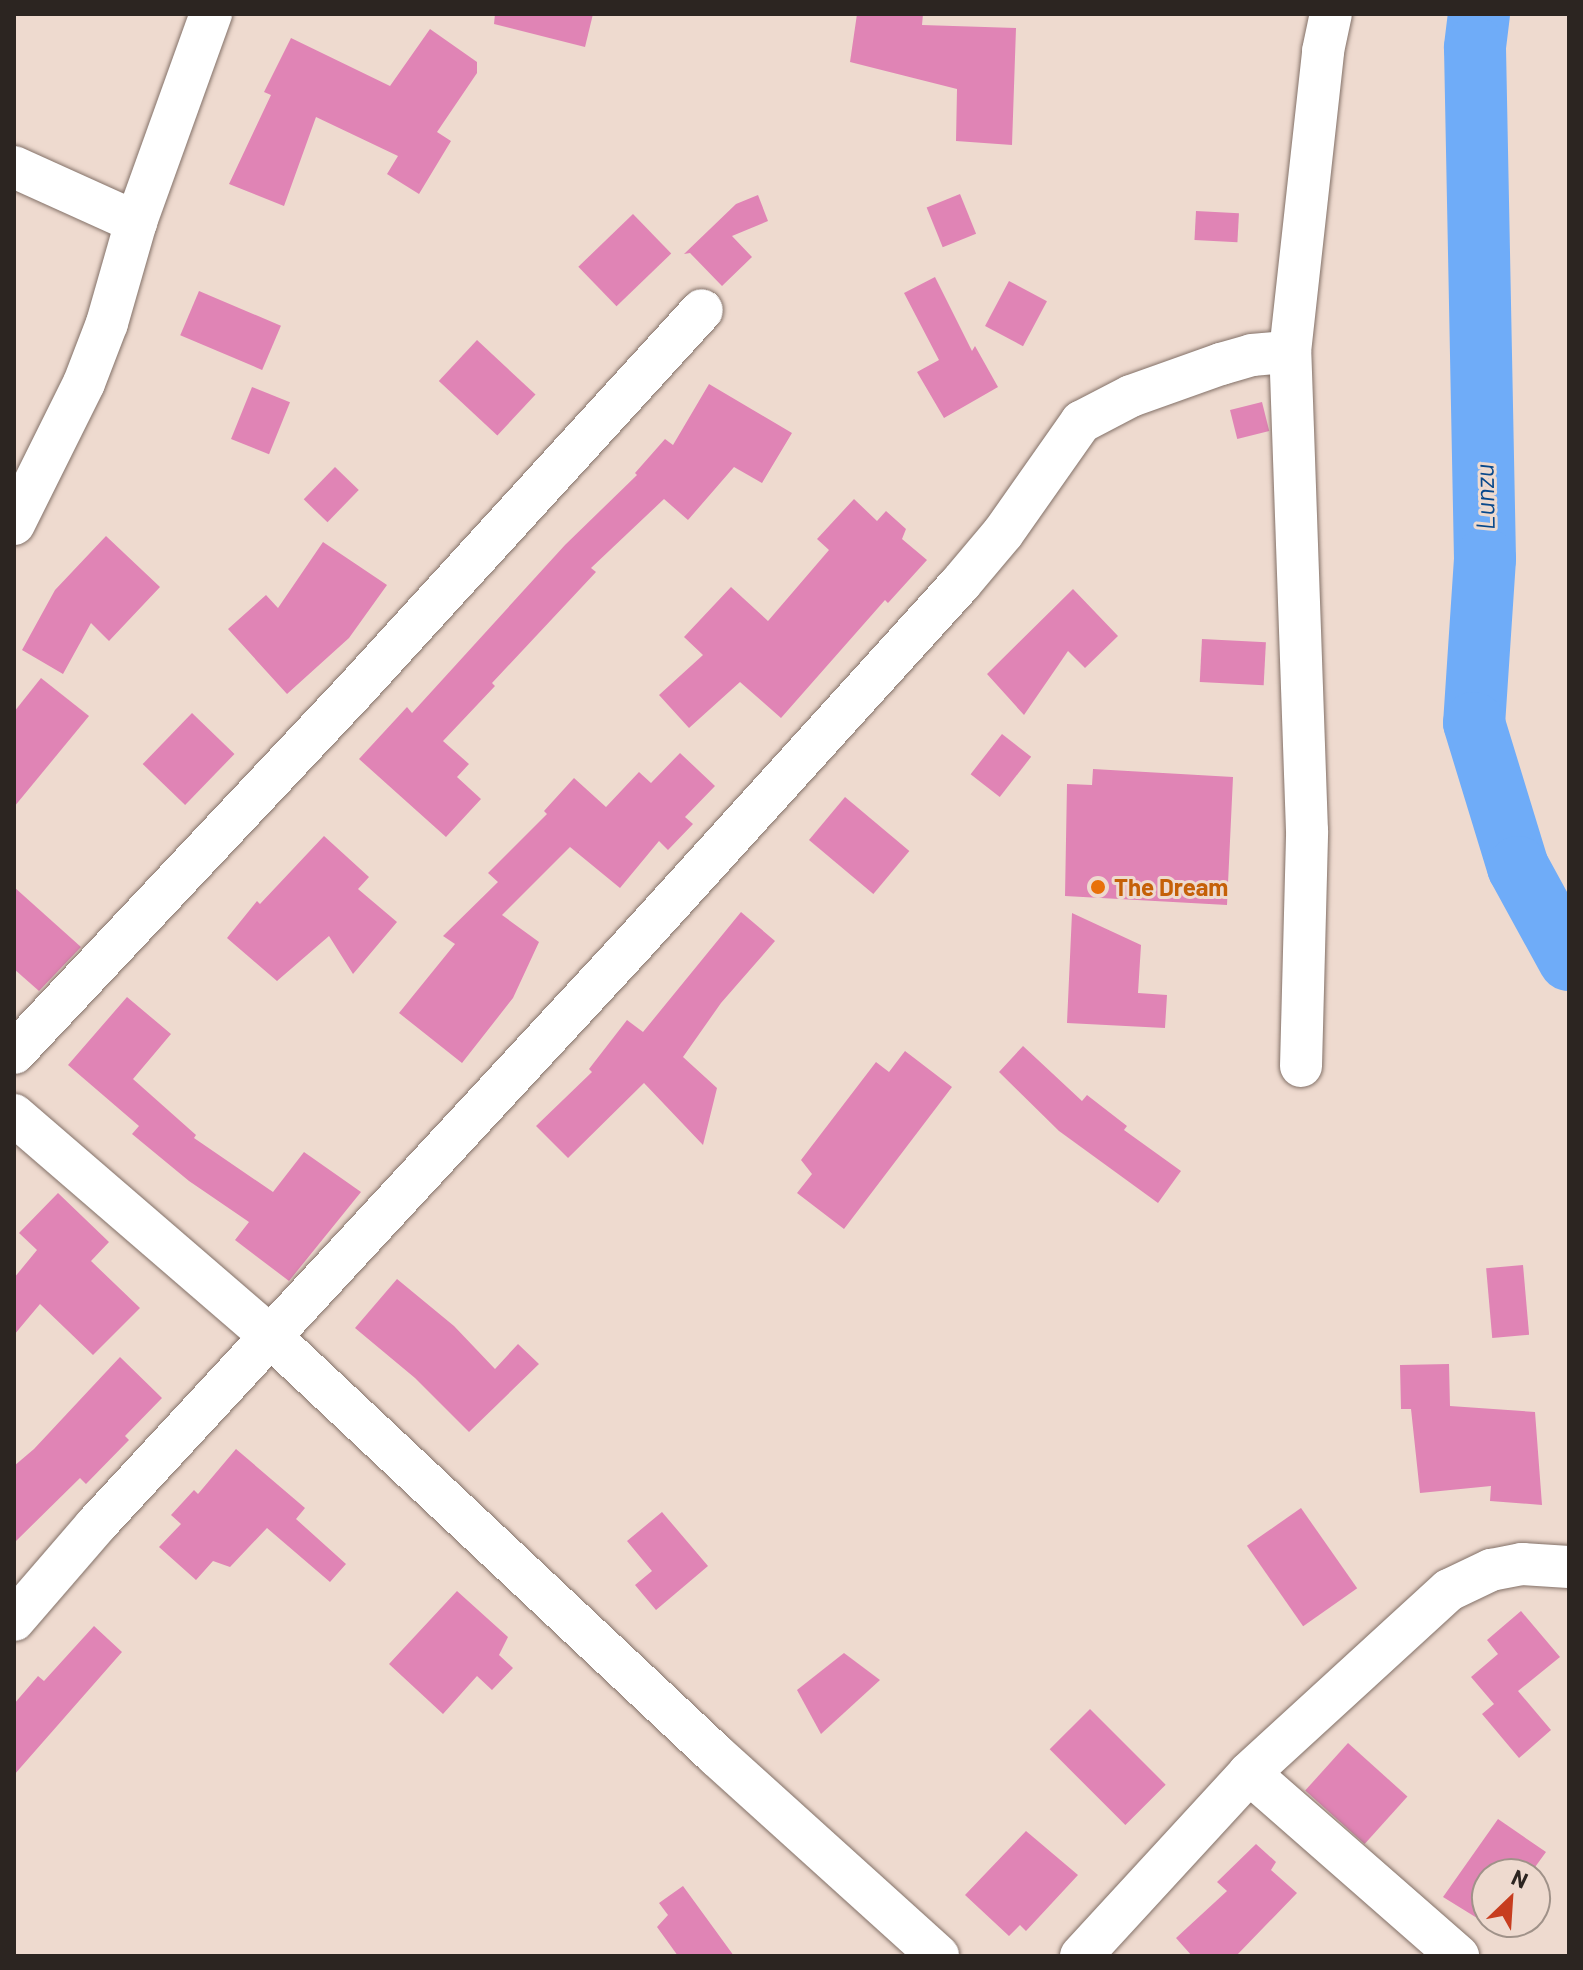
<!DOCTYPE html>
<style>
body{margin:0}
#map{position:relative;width:1583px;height:1970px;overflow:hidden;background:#eedacf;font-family:Barlow,sans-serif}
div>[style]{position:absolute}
.river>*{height:62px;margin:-31px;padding:0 31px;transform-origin:31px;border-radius:31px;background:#6facf8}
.building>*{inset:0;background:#e084b5;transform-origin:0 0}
.roads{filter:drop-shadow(0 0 2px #837168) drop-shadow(0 0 2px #837168)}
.minor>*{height:42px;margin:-21px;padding:0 21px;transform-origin:21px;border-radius:21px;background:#fff}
.dots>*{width:22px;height:22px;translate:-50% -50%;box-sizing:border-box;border:4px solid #eedacf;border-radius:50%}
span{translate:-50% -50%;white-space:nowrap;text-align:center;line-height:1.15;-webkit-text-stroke:6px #eedacf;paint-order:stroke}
.food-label{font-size:24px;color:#c56008;font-weight:700}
.left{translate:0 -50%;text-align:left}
.water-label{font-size:26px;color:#08488b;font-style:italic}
.frame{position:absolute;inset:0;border:16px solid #2c2521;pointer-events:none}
.north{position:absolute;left:1471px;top:1858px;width:80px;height:80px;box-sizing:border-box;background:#eedacf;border:2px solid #a09289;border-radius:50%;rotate:25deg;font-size:22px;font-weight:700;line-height:32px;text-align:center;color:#2c2521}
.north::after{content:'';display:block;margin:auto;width:28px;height:36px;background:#c73d1f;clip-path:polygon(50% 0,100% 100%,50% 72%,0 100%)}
</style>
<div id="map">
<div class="river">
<div style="left:1479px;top:14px;width:34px;rotate:97deg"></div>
<div style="left:1475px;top:48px;width:511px;rotate:88.88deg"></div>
<div style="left:1485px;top:559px;width:164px;rotate:93.8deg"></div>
<div style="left:1474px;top:723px;width:151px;rotate:73deg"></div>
<div style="left:1518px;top:867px;width:106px;rotate:61.3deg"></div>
</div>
<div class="building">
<div style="clip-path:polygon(495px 14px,593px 14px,585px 47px,494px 24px)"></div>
<div style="clip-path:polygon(857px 14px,923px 14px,922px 25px,1016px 28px,1012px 145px,956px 141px,957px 89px,850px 62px)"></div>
<div style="clip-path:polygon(430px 29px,477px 62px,477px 73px,437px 132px,451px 141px,419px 194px,387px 174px,398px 156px,316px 117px,284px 206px,229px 184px,271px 95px,264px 92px,291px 38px,390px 86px)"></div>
<div style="left:960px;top:194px;width:43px;height:36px;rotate:68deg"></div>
<div style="clip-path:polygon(758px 195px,768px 221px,732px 236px,752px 257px,722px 286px,690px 253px,684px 254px,736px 204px)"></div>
<div style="left:1196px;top:211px;width:43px;height:29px;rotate:3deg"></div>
<div style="left:633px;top:214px;width:55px;height:76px;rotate:46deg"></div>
<div style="clip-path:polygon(935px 277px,972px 351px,975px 346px,998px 387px,944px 418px,917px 372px,939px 360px,904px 293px)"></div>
<div style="left:1009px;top:281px;width:43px;height:51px;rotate:28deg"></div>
<div style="left:199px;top:291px;width:89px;height:48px;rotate:23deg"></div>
<div style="left:477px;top:340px;width:80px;height:56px;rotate:43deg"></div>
<div style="clip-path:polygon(709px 384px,792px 433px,762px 483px,734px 467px,688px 520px,664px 499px,591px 568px,596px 572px,492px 683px,495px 686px,443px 741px,469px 764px,457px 777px,481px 799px,446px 837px,359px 759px,407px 707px,412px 713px,565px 545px,637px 475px,635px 473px,665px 439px,673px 445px)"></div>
<div style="left:252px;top:387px;width:41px;height:56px;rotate:22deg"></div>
<div style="left:1262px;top:402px;width:30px;height:33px;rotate:76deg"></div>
<div style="left:335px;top:467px;width:33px;height:45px;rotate:44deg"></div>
<div style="clip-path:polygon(854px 499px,877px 521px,886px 511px,906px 529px,902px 539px,927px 560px,888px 603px,885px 600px,781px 718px,740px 682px,689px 728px,659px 695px,703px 655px,684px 637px,731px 587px,768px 621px,829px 550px,817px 539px)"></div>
<div style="clip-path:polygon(106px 536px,160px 587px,109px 641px,91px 623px,63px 674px,22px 650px,55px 590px)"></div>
<div style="clip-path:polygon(323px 542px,387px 585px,349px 638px,287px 694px,228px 629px,266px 595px,278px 608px)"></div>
<div style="clip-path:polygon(1073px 589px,1118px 636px,1085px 668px,1068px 651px,1024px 715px,987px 674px)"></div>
<div style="left:1202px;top:639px;width:64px;height:43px;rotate:3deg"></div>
<div style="clip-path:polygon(41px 678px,89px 716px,14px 807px,14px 712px)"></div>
<div style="left:192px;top:713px;width:59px;height:71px;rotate:44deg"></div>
<div style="left:1002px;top:734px;width:37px;height:51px;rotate:38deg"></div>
<div style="clip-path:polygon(680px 753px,715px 786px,685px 817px,693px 824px,668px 850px,659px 841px,620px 888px,570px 847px,502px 915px,539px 942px,513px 998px,462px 1063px,399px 1013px,455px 944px,443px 936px,498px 882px,488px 873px,547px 814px,544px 811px,574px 778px,606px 807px,639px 772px,651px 783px)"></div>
<div style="clip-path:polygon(1093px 769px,1233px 777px,1227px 905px,1065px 896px,1067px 784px,1092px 785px)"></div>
<div style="left:845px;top:797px;width:84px;height:56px;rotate:40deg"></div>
<div style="clip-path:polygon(324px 836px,369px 877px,358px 889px,397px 922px,353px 974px,329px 936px,277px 981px,227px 938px,257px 901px,260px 904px)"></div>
<div style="clip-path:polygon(14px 887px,81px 947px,39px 991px,14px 969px)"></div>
<div style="clip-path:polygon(741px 912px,775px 941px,721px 1003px,683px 1057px,717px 1088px,703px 1145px,644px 1083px,568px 1158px,536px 1126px,592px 1072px,589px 1069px,627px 1020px,643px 1032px)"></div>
<div style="clip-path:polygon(1072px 913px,1141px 945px,1138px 993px,1167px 995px,1165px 1028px,1067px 1023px)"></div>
<div style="clip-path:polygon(127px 997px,171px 1034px,133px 1079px,196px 1135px,194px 1138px,273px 1192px,304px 1152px,361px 1192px,289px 1281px,235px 1240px,249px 1222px,189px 1181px,132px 1134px,139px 1126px,68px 1065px)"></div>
<div style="clip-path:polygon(1023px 1046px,1082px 1101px,1087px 1095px,1127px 1126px,1124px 1130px,1181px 1171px,1158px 1203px,1059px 1131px,999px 1072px)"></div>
<div style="clip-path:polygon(905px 1051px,952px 1087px,844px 1229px,797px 1193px,812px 1174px,801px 1160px,876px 1062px,889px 1072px)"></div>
<div style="clip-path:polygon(58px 1193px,109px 1242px,91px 1261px,140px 1308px,93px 1355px,40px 1304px,14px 1335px,14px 1278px,37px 1250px,19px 1233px)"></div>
<div style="left:1523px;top:1265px;width:70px;height:37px;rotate:85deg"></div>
<div style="clip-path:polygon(397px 1279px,454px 1326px,495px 1369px,518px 1344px,539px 1364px,469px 1432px,415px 1378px,355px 1328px)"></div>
<div style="clip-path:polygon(120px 1357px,162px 1398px,125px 1436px,129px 1440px,86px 1484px,80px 1478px,14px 1543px,14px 1466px,34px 1449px)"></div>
<div style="clip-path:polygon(1449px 1364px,1450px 1406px,1535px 1412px,1542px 1505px,1490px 1501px,1491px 1486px,1420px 1493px,1411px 1409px,1401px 1409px,1400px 1365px)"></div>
<div style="clip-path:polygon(236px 1449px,305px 1508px,296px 1519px,346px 1564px,330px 1582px,267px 1528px,230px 1567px,213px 1561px,196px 1580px,159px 1547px,181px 1524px,171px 1515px,194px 1490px,198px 1494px)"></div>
<div style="left:1301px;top:1508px;width:98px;height:66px;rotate:55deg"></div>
<div style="clip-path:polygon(662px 1512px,708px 1566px,656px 1610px,635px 1585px,652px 1571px,627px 1541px)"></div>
<div style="clip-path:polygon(457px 1591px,508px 1637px,499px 1655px,513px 1668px,492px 1690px,477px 1676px,443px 1714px,389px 1664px)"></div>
<div style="clip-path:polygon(1521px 1611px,1560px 1657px,1518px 1691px,1551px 1730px,1519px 1758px,1482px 1714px,1494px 1704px,1471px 1677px,1498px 1654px,1487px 1640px)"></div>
<div style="clip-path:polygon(94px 1626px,122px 1652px,14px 1775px,14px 1704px,38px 1676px,44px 1681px)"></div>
<div style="clip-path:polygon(844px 1653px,880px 1680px,821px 1734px,797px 1690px)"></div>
<div style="left:1090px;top:1709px;width:107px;height:57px;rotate:45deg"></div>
<div style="left:1348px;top:1743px;width:80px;height:64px;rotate:42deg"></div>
<div style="clip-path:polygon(1498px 1819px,1546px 1852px,1530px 1874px,1487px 1874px,1490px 1926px,1443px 1897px)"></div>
<div style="clip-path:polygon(1026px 1831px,1078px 1875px,1026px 1931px,1020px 1925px,1009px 1936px,965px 1895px)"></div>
<div style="clip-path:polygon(1256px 1844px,1276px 1862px,1271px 1870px,1297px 1893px,1236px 1956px,1192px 1956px,1176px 1938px,1227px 1891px,1217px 1882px)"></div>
<div style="clip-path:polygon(683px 1886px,734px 1956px,678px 1956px,657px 1927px,668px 1915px,659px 1903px)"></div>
</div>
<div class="roads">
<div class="minor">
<div style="left:14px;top:167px;width:134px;rotate:24.3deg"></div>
<div style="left:14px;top:524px;width:157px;rotate:-63.6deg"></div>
<div style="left:84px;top:383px;width:64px;rotate:-69deg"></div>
<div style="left:107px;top:323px;width:105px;rotate:-74deg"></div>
<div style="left:136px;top:222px;width:221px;rotate:-70.2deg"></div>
<div style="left:14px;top:1053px;width:502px;rotate:-46.77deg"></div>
<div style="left:358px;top:687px;width:510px;rotate:-47.62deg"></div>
<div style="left:1301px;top:1066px;width:235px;rotate:-88.5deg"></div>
<div style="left:1307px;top:831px;width:479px;rotate:-92deg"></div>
<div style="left:1290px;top:352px;width:303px;rotate:-83.7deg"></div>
<div style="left:1323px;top:51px;width:38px;rotate:-78deg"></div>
<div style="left:14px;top:1115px;width:337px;rotate:40.8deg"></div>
<div style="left:269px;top:1335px;width:615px;rotate:43.22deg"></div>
<div style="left:717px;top:1756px;width:298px;rotate:42.1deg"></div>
<div style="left:14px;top:1620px;width:124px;rotate:-49.2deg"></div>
<div style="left:95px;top:1526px;width:786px;rotate:-47.22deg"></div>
<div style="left:629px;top:949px;width:493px;rotate:-47.8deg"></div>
<div style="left:960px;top:584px;width:67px;rotate:-49.9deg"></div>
<div style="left:1003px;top:533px;width:136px;rotate:-54.9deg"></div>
<div style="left:1081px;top:422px;width:56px;rotate:-27.5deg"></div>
<div style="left:1131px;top:396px;width:96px;rotate:-19.6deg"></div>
<div style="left:1221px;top:364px;width:32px;rotate:-16deg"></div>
<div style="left:1252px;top:355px;width:38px;rotate:-5deg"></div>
<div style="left:1249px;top:1773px;width:278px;rotate:41.2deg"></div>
<div style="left:1081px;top:1956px;width:248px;rotate:-47.4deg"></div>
<div style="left:1249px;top:1773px;width:271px;rotate:-42.5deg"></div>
<div style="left:1449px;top:1590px;width:47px;rotate:-25.5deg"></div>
<div style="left:1491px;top:1570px;width:32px;rotate:-11deg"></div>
<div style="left:1522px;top:1564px;width:47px;rotate:3.7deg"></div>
</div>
</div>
<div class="dots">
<div style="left:1098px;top:887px;background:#e8710a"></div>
</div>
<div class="food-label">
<span class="left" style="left:1114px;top:887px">The Dream</span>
</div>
<div class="water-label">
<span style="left:1484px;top:497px;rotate:-91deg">Lunzu</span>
</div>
<div class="frame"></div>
<div class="north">N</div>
</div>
